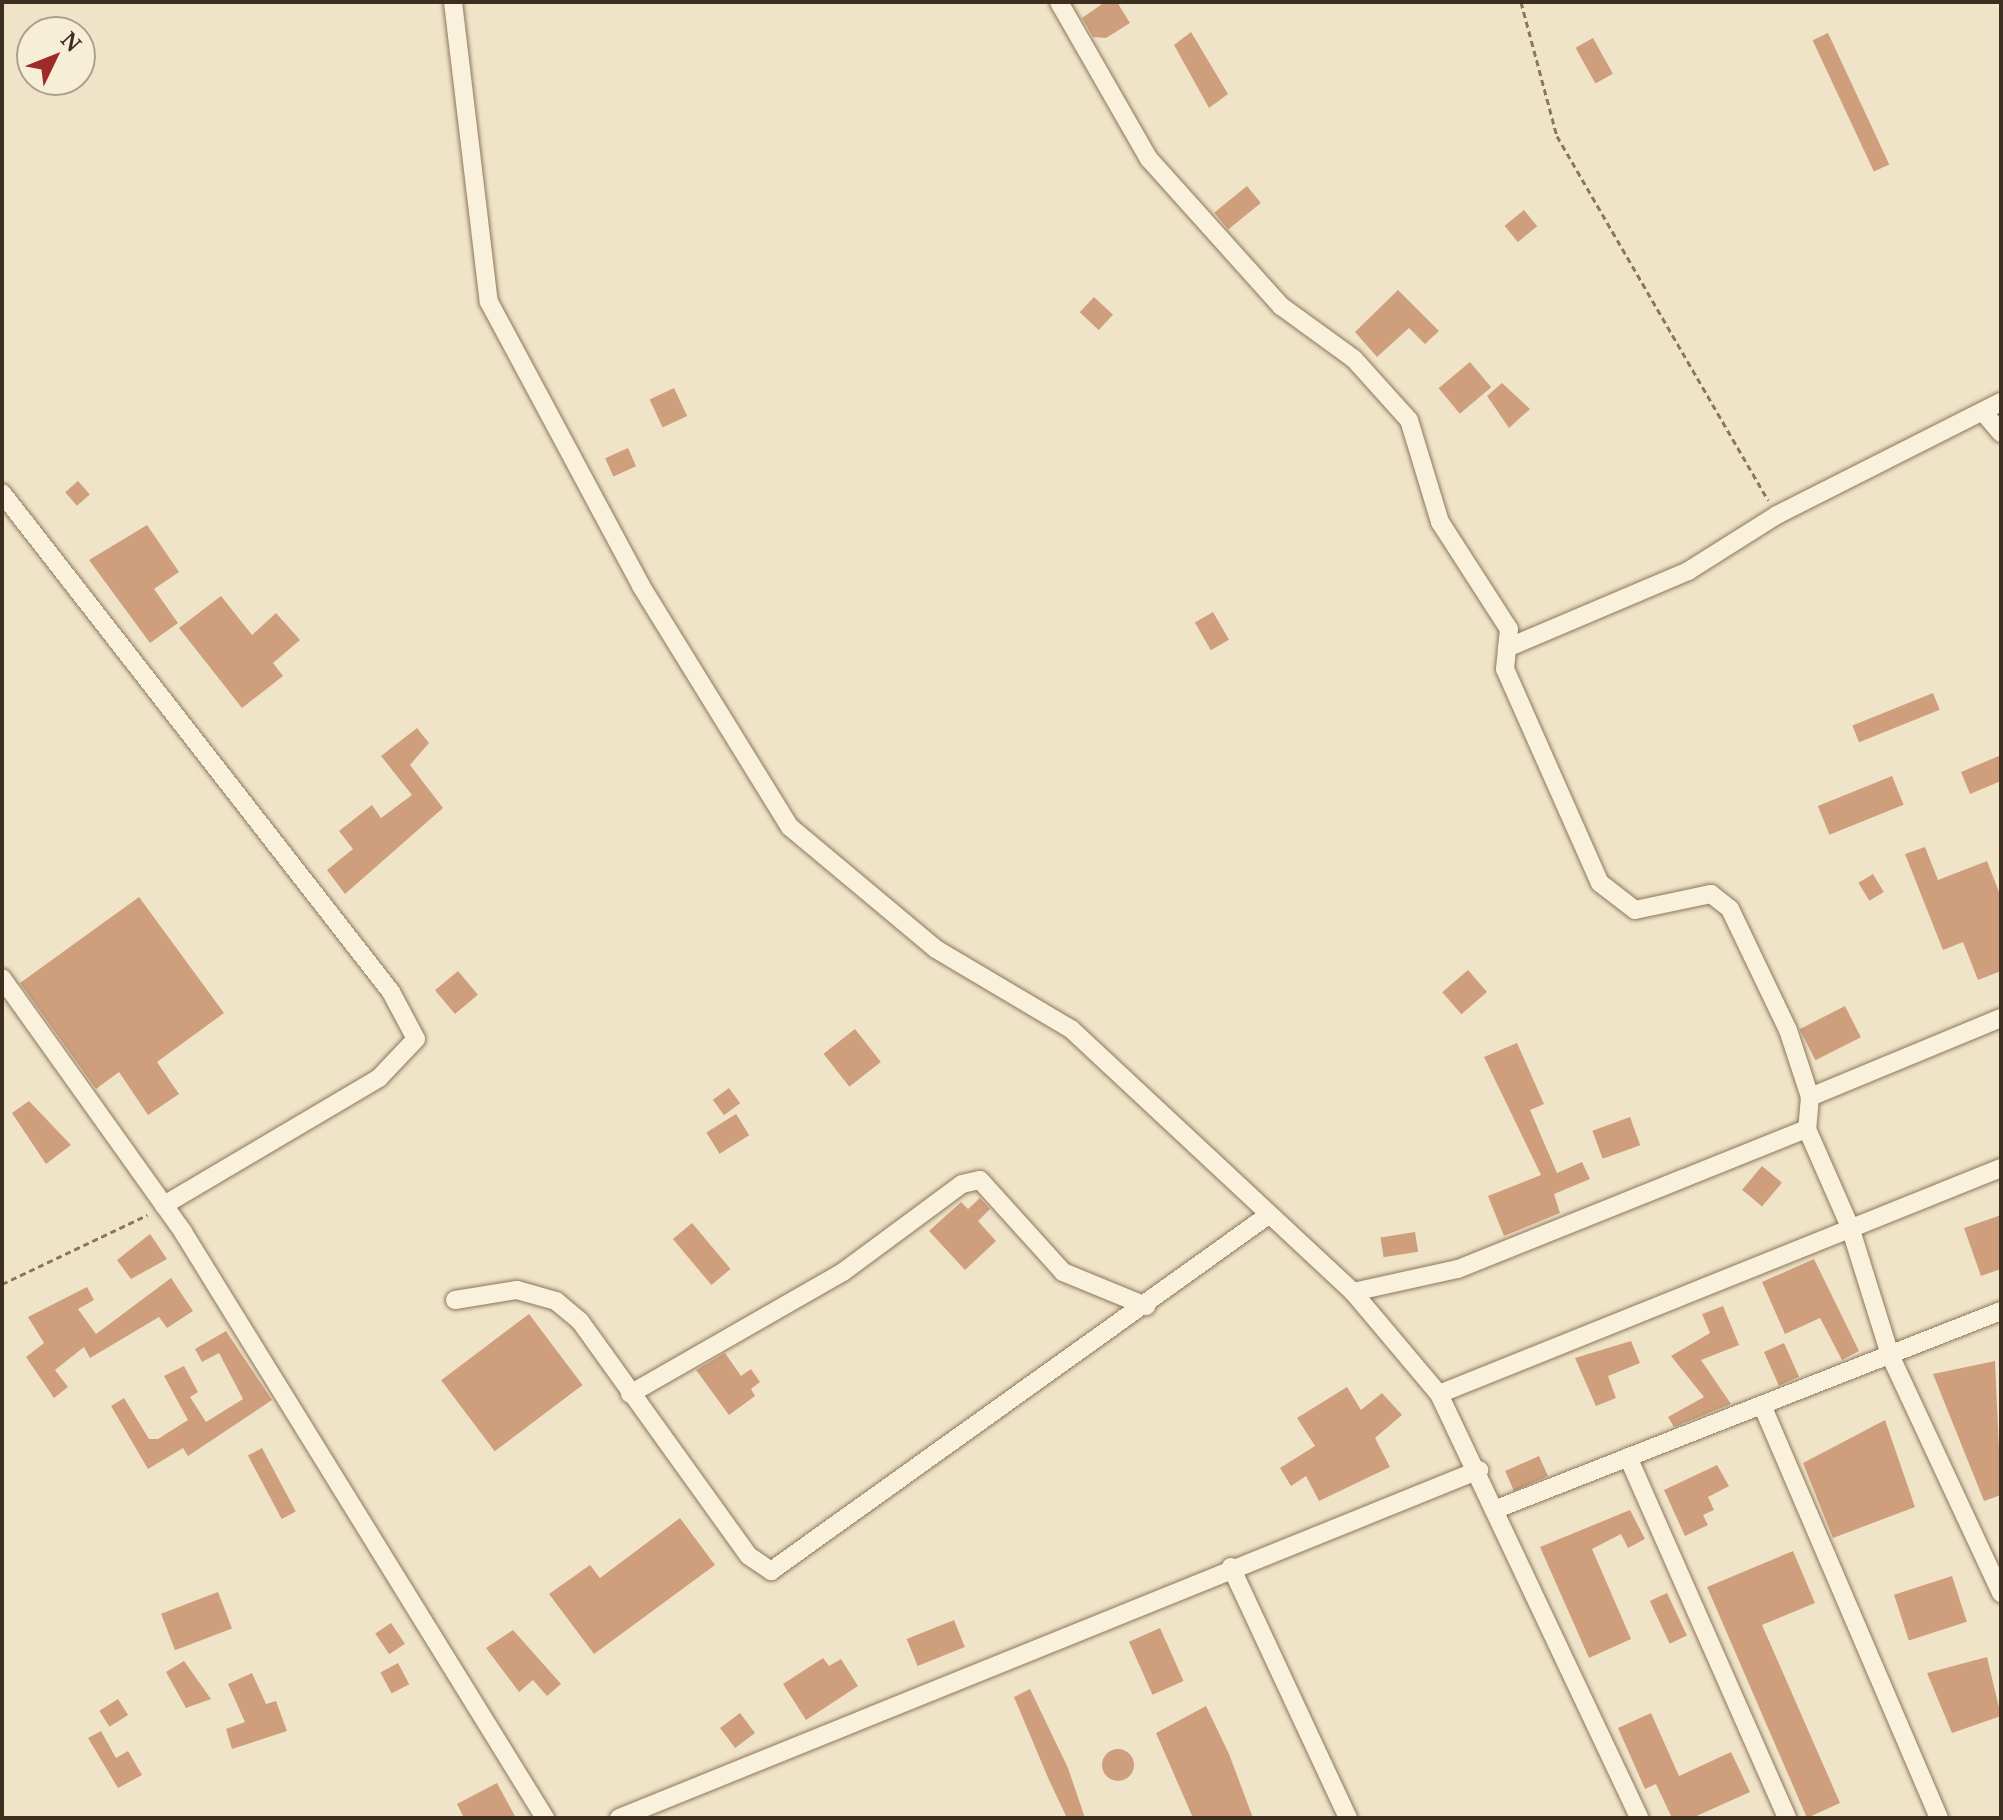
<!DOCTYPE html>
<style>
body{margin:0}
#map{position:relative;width:2003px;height:1820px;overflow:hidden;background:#f0e4c8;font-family:"Noto Serif",serif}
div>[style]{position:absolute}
.building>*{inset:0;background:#cf9f7d;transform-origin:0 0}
.round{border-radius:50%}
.path>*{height:3px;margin-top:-1.5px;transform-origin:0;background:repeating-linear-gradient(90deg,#8d765c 0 6px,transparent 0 10px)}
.roads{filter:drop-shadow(0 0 2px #8d765c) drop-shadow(0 0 2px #8d765c)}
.minor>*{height:18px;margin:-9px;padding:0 9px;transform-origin:9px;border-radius:9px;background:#faf1dc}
span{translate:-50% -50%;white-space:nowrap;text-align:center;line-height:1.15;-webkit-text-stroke:8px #f7eed8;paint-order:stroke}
.frame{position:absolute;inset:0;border:4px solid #3d2e20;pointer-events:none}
.north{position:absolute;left:16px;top:16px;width:80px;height:80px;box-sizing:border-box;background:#f7eed8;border:2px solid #ada18e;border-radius:50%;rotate:47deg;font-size:22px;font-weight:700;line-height:32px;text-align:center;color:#3d2e20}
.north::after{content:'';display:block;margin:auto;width:28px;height:36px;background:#9e2a2b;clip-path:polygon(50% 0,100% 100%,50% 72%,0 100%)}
</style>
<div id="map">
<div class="building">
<div style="clip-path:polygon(1105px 2px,1117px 2px,1130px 23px,1106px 38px,1093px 37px,1082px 18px)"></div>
<div style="clip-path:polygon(1191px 32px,1228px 94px,1209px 108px,1174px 45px)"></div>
<div style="left:1828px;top:33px;width:145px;height:17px;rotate:65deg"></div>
<div style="left:1593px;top:38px;width:41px;height:20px;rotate:61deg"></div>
<div style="left:1247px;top:186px;width:22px;height:42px;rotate:51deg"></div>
<div style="left:1524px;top:210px;width:21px;height:25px;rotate:51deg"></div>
<div style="clip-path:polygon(1398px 290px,1439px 331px,1425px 344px,1409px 328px,1377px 357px,1355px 332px)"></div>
<div style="left:1094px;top:297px;width:26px;height:21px;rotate:43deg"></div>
<div style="left:1470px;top:362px;width:33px;height:41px;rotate:50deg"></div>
<div style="clip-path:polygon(1502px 383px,1530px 409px,1509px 428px,1487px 396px)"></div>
<div style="left:674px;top:388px;width:31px;height:27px;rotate:65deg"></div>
<div style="left:628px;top:448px;width:20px;height:25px;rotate:66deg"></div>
<div style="left:78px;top:481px;width:18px;height:17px;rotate:49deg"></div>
<div style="clip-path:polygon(147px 525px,179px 572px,154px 589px,178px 623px,150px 643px,89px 560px)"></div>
<div style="clip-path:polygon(221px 596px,252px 635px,276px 613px,300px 640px,273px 663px,283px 676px,242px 708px,179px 628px)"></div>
<div style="left:1213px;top:612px;width:32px;height:21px;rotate:60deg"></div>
<div style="left:1933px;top:693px;width:18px;height:87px;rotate:68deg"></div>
<div style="clip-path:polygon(417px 728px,429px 743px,410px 765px,443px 808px,345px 894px,327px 870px,353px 849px,339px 831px,372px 805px,381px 818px,412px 795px,381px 756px)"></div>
<div style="clip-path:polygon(2001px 755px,2001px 781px,1970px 794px,1961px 772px)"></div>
<div style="left:1892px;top:776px;width:31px;height:80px;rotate:68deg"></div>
<div style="clip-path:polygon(1925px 847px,1938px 880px,1987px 861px,2001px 897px,2001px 971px,1978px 980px,1963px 942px,1943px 950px,1905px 854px)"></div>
<div style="left:1873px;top:874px;width:21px;height:17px;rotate:59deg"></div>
<div style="clip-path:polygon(139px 897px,224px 1013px,157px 1062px,179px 1094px,148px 1115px,119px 1072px,96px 1089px,20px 983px)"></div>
<div style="left:1468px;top:970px;width:29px;height:34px;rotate:49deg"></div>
<div style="left:458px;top:971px;width:31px;height:30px;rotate:50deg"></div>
<div style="left:1845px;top:1006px;width:35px;height:51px;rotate:63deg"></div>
<div style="left:855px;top:1029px;width:42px;height:40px;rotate:52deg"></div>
<div style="clip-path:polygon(1517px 1043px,1544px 1104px,1530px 1110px,1557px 1173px,1582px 1162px,1590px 1179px,1554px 1194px,1560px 1213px,1504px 1236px,1488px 1196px,1541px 1175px,1484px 1057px)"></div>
<div style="left:729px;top:1088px;width:19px;height:20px;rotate:54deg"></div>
<div style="clip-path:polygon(29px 1101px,71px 1145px,46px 1164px,12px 1113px)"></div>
<div style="left:736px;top:1114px;width:25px;height:35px;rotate:58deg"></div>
<div style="left:1630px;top:1117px;width:30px;height:40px;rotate:70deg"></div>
<div style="left:1762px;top:1166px;width:26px;height:31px;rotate:40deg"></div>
<div style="clip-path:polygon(980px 1198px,990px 1209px,978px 1221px,996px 1241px,965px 1270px,929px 1231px,961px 1202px,968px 1209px)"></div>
<div style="clip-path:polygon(2001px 1215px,2001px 1269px,1981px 1276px,1964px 1228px)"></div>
<div style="left:692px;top:1223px;width:60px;height:25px;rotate:50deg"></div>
<div style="left:1415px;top:1232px;width:20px;height:35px;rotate:81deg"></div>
<div style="clip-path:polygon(150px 1234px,167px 1259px,131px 1279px,117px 1260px)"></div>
<div style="clip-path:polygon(1814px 1259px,1859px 1351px,1842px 1360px,1820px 1318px,1785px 1334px,1762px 1282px)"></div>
<div style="clip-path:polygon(171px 1278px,193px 1311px,167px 1328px,159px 1317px,90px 1358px,84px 1347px,55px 1370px,68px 1387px,54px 1398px,26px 1357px,44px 1343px,28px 1317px,87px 1287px,94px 1300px,78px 1309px,96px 1334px)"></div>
<div style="clip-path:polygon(1723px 1306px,1739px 1345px,1701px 1360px,1731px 1404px,1674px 1427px,1668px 1417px,1704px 1397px,1671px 1356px,1710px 1333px,1702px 1314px)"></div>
<div style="left:529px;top:1314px;width:89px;height:110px;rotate:53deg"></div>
<div style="clip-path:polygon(226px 1331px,272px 1400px,188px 1456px,183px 1448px,148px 1469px,111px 1406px,124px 1398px,149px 1439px,158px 1439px,188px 1420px,164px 1376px,184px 1366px,198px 1392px,190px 1397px,206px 1422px,243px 1399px,219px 1353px,202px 1362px,195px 1349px)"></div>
<div style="clip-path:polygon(1631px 1341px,1640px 1363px,1608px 1376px,1616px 1398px,1596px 1406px,1575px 1358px)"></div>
<div style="left:1784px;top:1343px;width:37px;height:22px;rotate:66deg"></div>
<div style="clip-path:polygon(725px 1353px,741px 1376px,751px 1369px,760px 1382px,751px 1389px,755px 1396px,729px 1415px,696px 1370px)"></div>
<div style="clip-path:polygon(1995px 1361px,2001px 1495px,1984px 1501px,1933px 1374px)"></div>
<div style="clip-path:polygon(1347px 1387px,1361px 1410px,1382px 1393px,1402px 1415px,1375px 1438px,1390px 1467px,1319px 1501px,1306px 1476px,1291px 1486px,1280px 1468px,1315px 1446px,1297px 1418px)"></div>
<div style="clip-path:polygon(1885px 1420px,1915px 1507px,1833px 1538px,1803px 1463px)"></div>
<div style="left:262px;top:1448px;width:72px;height:16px;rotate:62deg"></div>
<div style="left:1539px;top:1456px;width:22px;height:37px;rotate:66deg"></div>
<div style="clip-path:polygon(1717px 1465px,1729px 1486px,1708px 1497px,1714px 1510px,1703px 1515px,1708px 1525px,1685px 1536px,1664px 1490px)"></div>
<div style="clip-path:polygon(1630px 1510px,1645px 1539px,1628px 1548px,1621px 1534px,1592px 1549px,1631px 1639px,1589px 1658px,1540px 1547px)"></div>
<div style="clip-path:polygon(680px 1518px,715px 1565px,594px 1654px,549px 1594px,590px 1565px,600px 1578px)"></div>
<div style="clip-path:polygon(1793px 1551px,1815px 1603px,1762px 1625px,1840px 1803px,1807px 1818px,1707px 1587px)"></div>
<div style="left:1952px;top:1576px;width:48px;height:61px;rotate:72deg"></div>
<div style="left:218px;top:1592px;width:39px;height:61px;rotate:69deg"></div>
<div style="left:1667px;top:1593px;width:47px;height:19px;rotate:65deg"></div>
<div style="left:954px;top:1620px;width:29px;height:51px;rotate:68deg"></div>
<div style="left:391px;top:1623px;width:25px;height:19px;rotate:56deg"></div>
<div style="left:1160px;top:1628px;width:58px;height:34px;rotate:66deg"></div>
<div style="clip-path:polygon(513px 1630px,561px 1684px,547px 1696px,533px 1680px,519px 1692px,486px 1648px)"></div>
<div style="clip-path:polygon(1987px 1657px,2001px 1716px,1952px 1733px,1927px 1673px)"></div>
<div style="clip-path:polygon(823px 1658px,829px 1666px,841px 1659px,858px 1686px,806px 1720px,783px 1684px)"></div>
<div style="clip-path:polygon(184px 1661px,211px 1699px,186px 1708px,166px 1672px)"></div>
<div style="left:398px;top:1663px;width:24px;height:20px;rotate:62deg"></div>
<div style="clip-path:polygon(252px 1673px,266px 1704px,276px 1701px,287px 1731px,232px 1749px,226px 1729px,245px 1722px,228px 1684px)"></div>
<div style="clip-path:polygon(1030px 1689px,1068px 1768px,1085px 1818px,1067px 1818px,1049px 1780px,1014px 1697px)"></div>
<div style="left:118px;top:1699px;width:19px;height:22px;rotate:58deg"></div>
<div style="clip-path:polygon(1206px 1706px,1229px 1754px,1253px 1818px,1193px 1818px,1156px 1733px)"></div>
<div style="left:740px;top:1713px;width:25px;height:25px;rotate:53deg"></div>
<div style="clip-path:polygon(1651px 1713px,1679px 1776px,1731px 1752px,1750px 1792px,1692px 1818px,1672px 1818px,1656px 1784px,1645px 1789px,1618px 1728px)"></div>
<div style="clip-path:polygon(101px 1731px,116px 1758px,128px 1751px,142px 1775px,118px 1788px,88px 1738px)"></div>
<div class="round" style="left:1102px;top:1749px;width:32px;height:32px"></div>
<div style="clip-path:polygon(497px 1783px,516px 1818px,464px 1818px,457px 1804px)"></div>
</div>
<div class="path">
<div style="left:1521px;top:2px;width:139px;rotate:75deg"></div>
<div style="left:1557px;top:136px;width:421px;rotate:59.9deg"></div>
<div style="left:2px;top:1284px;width:161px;rotate:-25.4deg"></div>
</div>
<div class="roads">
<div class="minor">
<div style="left:453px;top:2px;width:302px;rotate:83.2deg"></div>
<div style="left:489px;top:302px;width:322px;rotate:61.8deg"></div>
<div style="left:641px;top:586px;width:283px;rotate:58.3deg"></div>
<div style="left:790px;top:827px;width:190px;rotate:39.9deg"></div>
<div style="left:936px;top:949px;width:157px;rotate:30.7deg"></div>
<div style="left:1071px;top:1029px;width:386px;rotate:43deg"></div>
<div style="left:1353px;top:1292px;width:133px;rotate:49.9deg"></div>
<div style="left:1439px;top:1394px;width:469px;rotate:64.7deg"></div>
<div style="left:1059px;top:2px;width:181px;rotate:60.2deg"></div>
<div style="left:1149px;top:159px;width:198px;rotate:48.1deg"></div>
<div style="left:1281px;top:306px;width:90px;rotate:36deg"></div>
<div style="left:1354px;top:359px;width:82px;rotate:48deg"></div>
<div style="left:1409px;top:420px;width:107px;rotate:73.1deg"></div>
<div style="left:1440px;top:522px;width:127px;rotate:57.2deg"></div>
<div style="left:1509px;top:629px;width:40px;rotate:95.7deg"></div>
<div style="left:1505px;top:669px;width:234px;rotate:66.1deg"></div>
<div style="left:1600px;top:883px;width:44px;rotate:37.6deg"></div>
<div style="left:1635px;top:910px;width:78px;rotate:-11.9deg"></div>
<div style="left:1711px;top:894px;width:24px;rotate:38deg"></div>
<div style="left:1730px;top:909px;width:134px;rotate:64.4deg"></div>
<div style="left:1788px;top:1030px;width:71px;rotate:71.8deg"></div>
<div style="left:1810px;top:1097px;width:32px;rotate:95deg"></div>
<div style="left:1807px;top:1129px;width:107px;rotate:66.3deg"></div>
<div style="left:1850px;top:1227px;width:134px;rotate:72.6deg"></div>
<div style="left:1890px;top:1355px;width:263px;rotate:65deg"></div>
<div style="left:1985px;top:414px;width:25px;rotate:50deg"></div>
<div style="left:2px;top:493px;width:633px;rotate:52.06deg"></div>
<div style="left:391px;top:992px;width:53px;rotate:62deg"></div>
<div style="left:416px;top:1039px;width:54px;rotate:133.5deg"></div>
<div style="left:379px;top:1078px;width:250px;rotate:149.4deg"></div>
<div style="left:1507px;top:648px;width:197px;rotate:-23deg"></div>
<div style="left:1688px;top:571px;width:105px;rotate:-32.2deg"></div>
<div style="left:1777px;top:515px;width:251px;rotate:-26.8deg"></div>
<div style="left:2px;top:978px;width:312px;rotate:54.5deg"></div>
<div style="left:183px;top:1232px;width:689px;rotate:58.29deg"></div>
<div style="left:1810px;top:1097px;width:207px;rotate:-22.5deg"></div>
<div style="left:1353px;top:1292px;width:107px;rotate:-12.4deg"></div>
<div style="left:1458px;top:1269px;width:376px;rotate:-21.9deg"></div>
<div style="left:455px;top:1300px;width:63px;rotate:-9.2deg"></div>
<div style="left:517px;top:1290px;width:41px;rotate:15.8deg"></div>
<div style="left:556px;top:1301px;width:31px;rotate:40deg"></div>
<div style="left:580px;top:1321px;width:289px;rotate:54.3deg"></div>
<div style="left:749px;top:1556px;width:27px;rotate:34deg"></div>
<div style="left:771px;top:1571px;width:610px;rotate:-35.59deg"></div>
<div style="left:630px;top:1394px;width:245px;rotate:-29.8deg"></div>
<div style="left:843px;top:1272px;width:148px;rotate:-36.5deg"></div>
<div style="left:962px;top:1184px;width:18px;rotate:-13deg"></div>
<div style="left:980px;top:1180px;width:124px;rotate:47.9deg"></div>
<div style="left:1063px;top:1272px;width:90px;rotate:22.3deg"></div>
<div style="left:1439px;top:1394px;width:606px;rotate:-21.91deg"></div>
<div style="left:1762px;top:1405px;width:449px;rotate:66.8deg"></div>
<div style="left:1628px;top:1457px;width:394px;rotate:66.2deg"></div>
<div style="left:1499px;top:1508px;width:539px;rotate:-21.43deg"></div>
<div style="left:1231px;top:1567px;width:277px;rotate:65deg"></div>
<div style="left:619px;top:1818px;width:928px;rotate:-22.03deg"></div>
</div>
</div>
<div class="frame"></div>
<div class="north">N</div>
</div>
